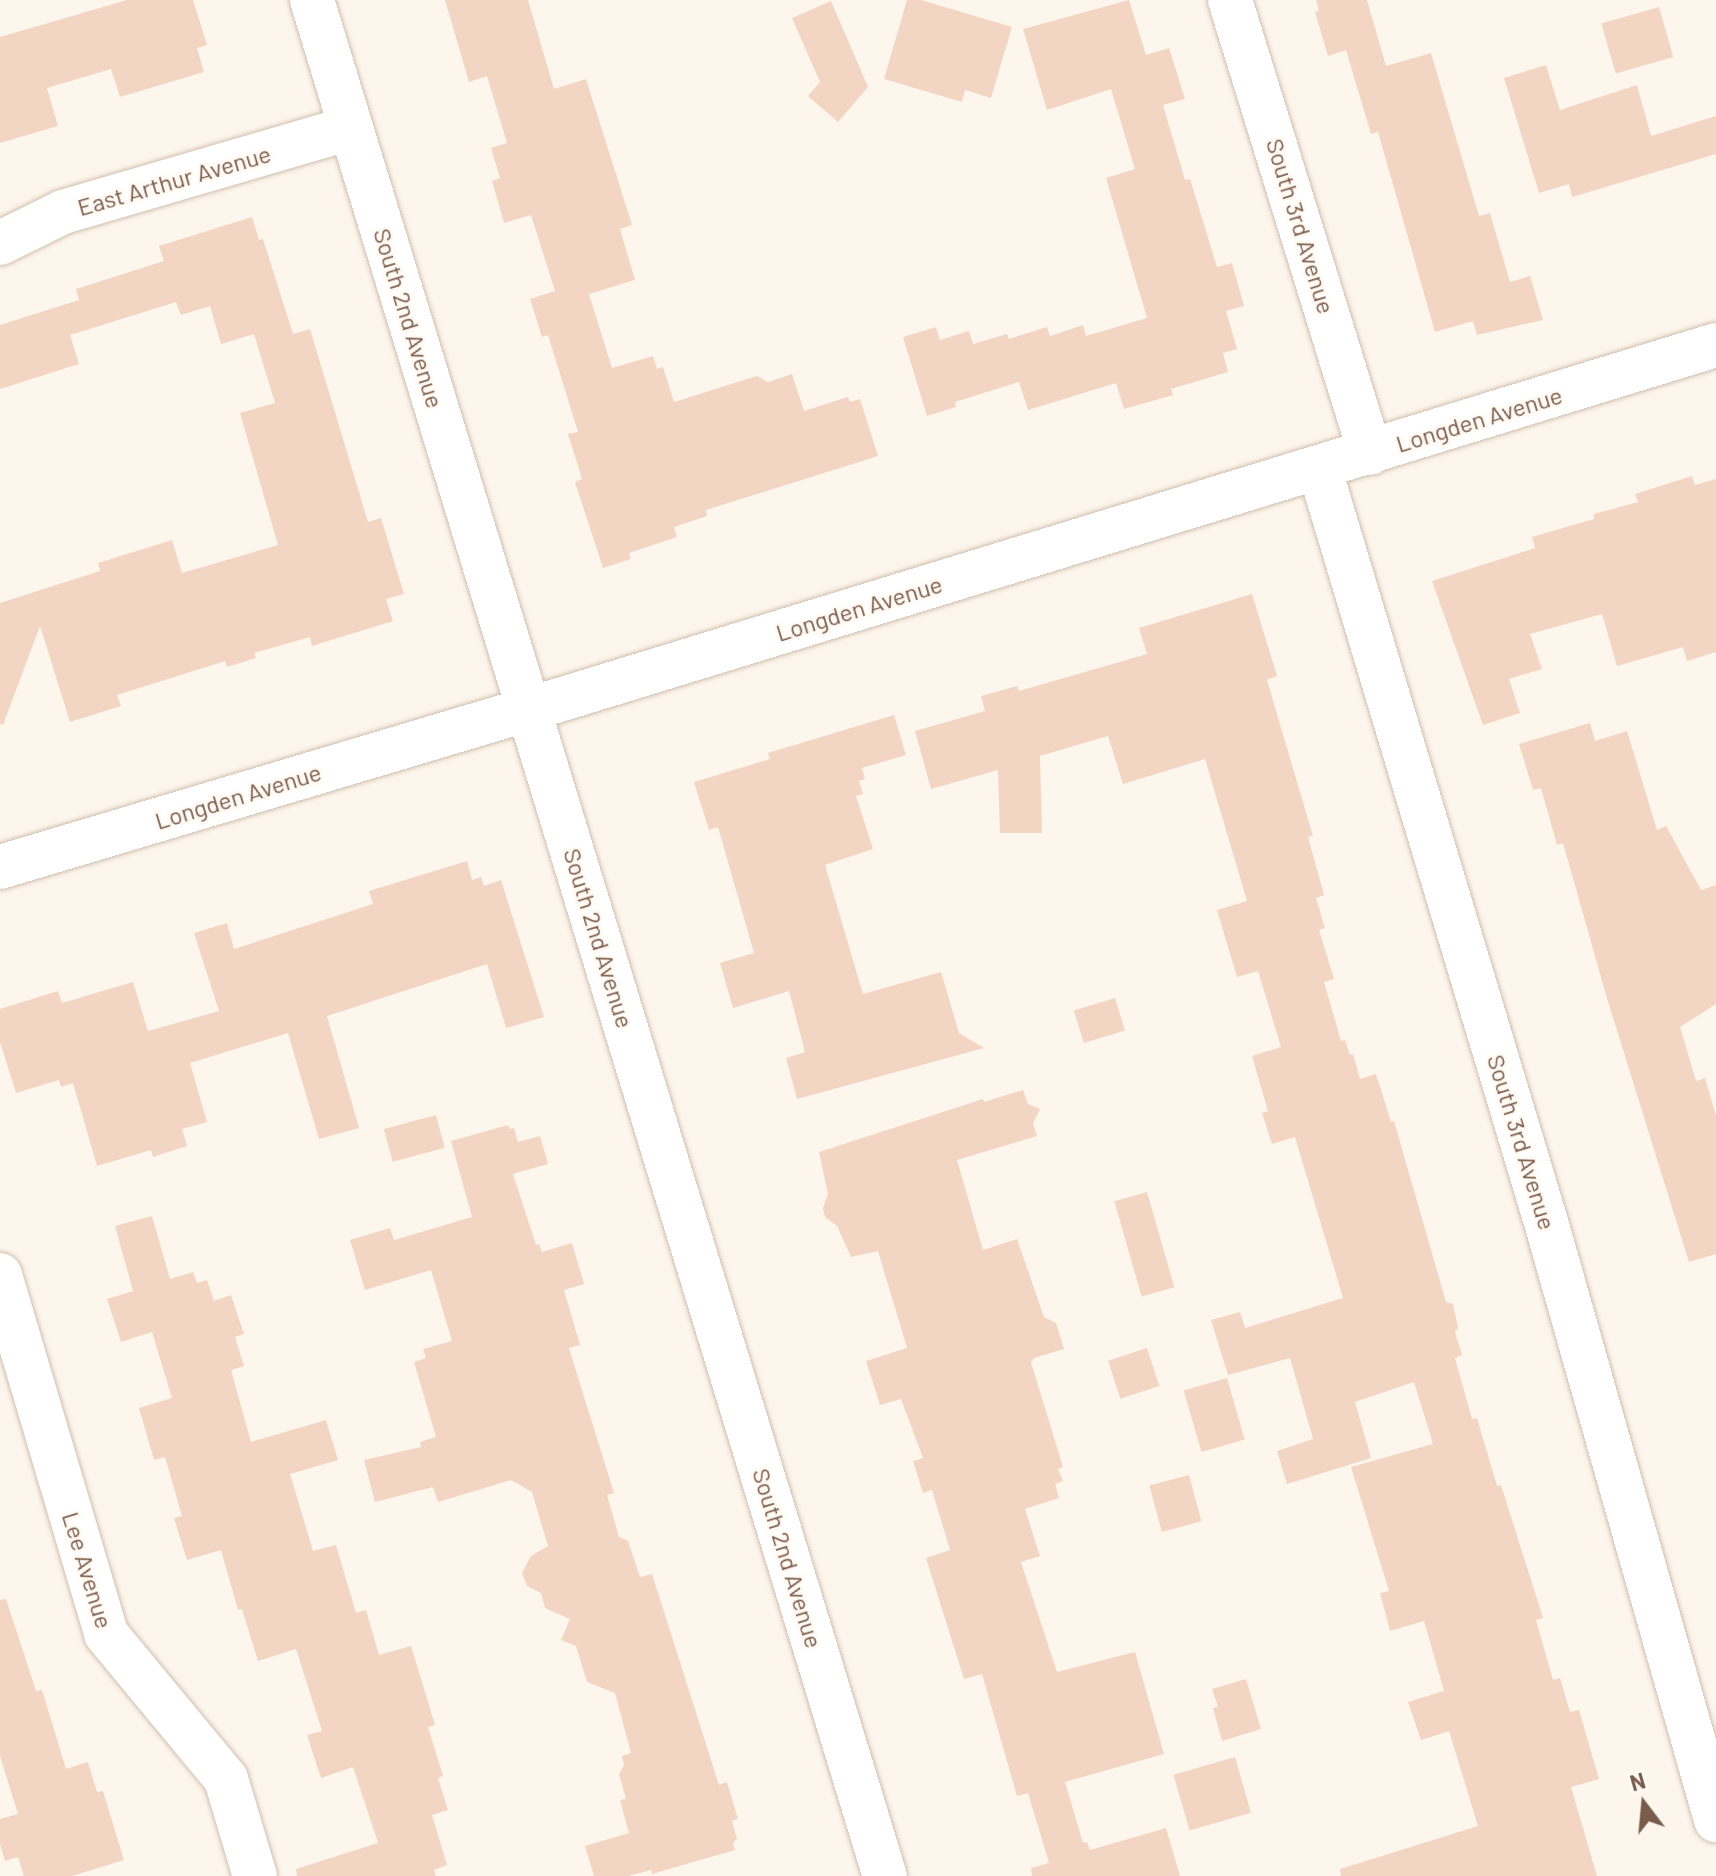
<!DOCTYPE html>
<style>
body{margin:0}
#map{position:relative;width:1716px;height:1876px;overflow:hidden;background:#fdf6ec;font-family:Barlow,sans-serif}
div>[style]{position:absolute}
.building>*{inset:0;background:#f3d5c3;transform-origin:0 0}
.roads{filter:drop-shadow(0 0 2px #d1beb0) drop-shadow(0 0 2px #d1beb0)}
.minor>*{height:44px;margin:-22px;padding:0 22px;transform-origin:22px;border-radius:22px;background:#fff}
span{translate:-50% -50%;white-space:nowrap;text-align:center;line-height:1.15;-webkit-text-stroke:6px #fffaf3;paint-order:stroke}
.street-label{font-size:24px;color:#7a5c4d}
.north{position:absolute;left:1604px;top:1764px;width:80px;height:80px;-webkit-text-stroke:6px #fffaf3;paint-order:stroke;rotate:344deg;font-size:22px;font-weight:700;line-height:32px;text-align:center;color:#7a5c4d}
.north::after{content:'';display:block;margin:auto;width:28px;height:36px;background:#7a5c4d;clip-path:polygon(50% 0,100% 100%,50% 72%,0 100%)}
</style>
<div id="map">
<div class="building">
<div style="clip-path:polygon(127px 0,193px 0,207px 45px,197px 48px,204px 72px,120px 97px,111px 69px,47px 88px,58px 126px,0 143px,0 37px)"></div>
<div style="clip-path:polygon(445px 0,528px 0,554px 89px,586px 79px,632px 225px,620px 229px,635px 280px,589px 294px,612px 368px,653px 356px,657px 369px,663px 367px,674px 402px,757px 376px,768px 382px,792px 374px,804px 411px,848px 397px,850px 402px,860px 399px,878px 456px,706px 510px,707px 516px,674px 527px,677px 537px,629px 553px,631px 559px,603px 568px,575px 482px,582px 479px,568px 434px,578px 432px,548px 335px,542px 337px,530px 299px,555px 291px,531px 215px,504px 223px,492px 181px,500px 178px,491px 148px,507px 143px,487px 76px,469px 82px)"></div>
<div style="clip-path:polygon(907px 0,921px 0,1012px 27px,991px 98px,965px 90px,962px 102px,884px 79px)"></div>
<div style="clip-path:polygon(1129px 0,1146px 55px,1169px 48px,1185px 99px,1163px 105px,1185px 180px,1190px 179px,1217px 267px,1232px 263px,1244px 306px,1226px 311px,1237px 349px,1223px 353px,1228px 372px,1171px 389px,1173px 395px,1124px 409px,1116px 383px,1028px 410px,1019px 382px,955px 402px,956px 407px,927px 416px,903px 337px,936px 327px,940px 340px,969px 331px,973px 344px,1007px 334px,1009px 339px,1047px 327px,1050px 336px,1083px 325px,1086px 336px,1147px 318px,1106px 178px,1135px 169px,1111px 89px,1047px 110px,1023px 29px)"></div>
<div style="clip-path:polygon(1316px 0,1367px 0,1386px 66px,1431px 53px,1479px 216px,1490px 213px,1510px 282px,1530px 276px,1543px 320px,1477px 335px,1473px 321px,1435px 332px,1378px 132px,1371px 134px,1346px 50px,1328px 56px,1315px 12px,1319px 11px)"></div>
<div style="clip-path:polygon(831px 1px,868px 87px,838px 122px,808px 96px,820px 82px,792px 18px)"></div>
<div style="left:1659px;top:7px;width:52px;height:60px;rotate:74deg"></div>
<div style="clip-path:polygon(1546px 65px,1560px 110px,1637px 85px,1651px 136px,1716px 116px,1716px 154px,1572px 197px,1569px 184px,1539px 193px,1504px 78px)"></div>
<div style="clip-path:polygon(252px 217px,259px 240px,263px 239px,293px 334px,310px 329px,368px 522px,381px 518px,404px 594px,386px 599px,393px 621px,312px 646px,310px 637px,254px 653px,256px 658px,227px 667px,225px 661px,117px 695px,121px 706px,70px 722px,40px 626px,3px 725px,0 724px,0 603px,100px 571px,98px 563px,172px 540px,182px 573px,278px 545px,240px 413px,275px 403px,254px 334px,221px 344px,210px 306px,181px 315px,176px 302px,70px 335px,79px 364px,0 389px,0 325px,79px 300px,76px 289px,164px 261px,159px 246px)"></div>
<div style="clip-path:polygon(1692px 476px,1695px 485px,1716px 479px,1716px 652px,1687px 661px,1683px 647px,1617px 666px,1602px 614px,1530px 634px,1542px 669px,1509px 679px,1520px 713px,1483px 725px,1432px 581px,1535px 548px,1532px 537px,1594px 519px,1594px 514px,1638px 502px,1635px 494px)"></div>
<div style="clip-path:polygon(1252px 594px,1277px 676px,1267px 680px,1313px 836px,1308px 837px,1324px 895px,1316px 898px,1325px 928px,1319px 930px,1334px 979px,1324px 982px,1341px 1041px,1345px 1040px,1350px 1055px,1353px 1054px,1360px 1079px,1376px 1074px,1391px 1122px,1394px 1121px,1446px 1302px,1453px 1304px,1458px 1328px,1455px 1332px,1462px 1355px,1455px 1358px,1472px 1419px,1477px 1418px,1497px 1486px,1501px 1485px,1543px 1618px,1536px 1620px,1553px 1680px,1560px 1678px,1570px 1712px,1579px 1710px,1599px 1779px,1571px 1787px,1597px 1876px,1341px 1876px,1340px 1869px,1478px 1826px,1449px 1731px,1421px 1740px,1408px 1702px,1444px 1691px,1424px 1621px,1390px 1631px,1380px 1593px,1389px 1591px,1351px 1467px,1433px 1444px,1414px 1382px,1355px 1402px,1371px 1458px,1287px 1484px,1277px 1451px,1313px 1439px,1290px 1358px,1228px 1375px,1211px 1320px,1240px 1312px,1245px 1328px,1343px 1298px,1295px 1137px,1272px 1144px,1262px 1113px,1268px 1111px,1252px 1056px,1281px 1047px,1258px 971px,1237px 977px,1217px 910px,1247px 901px,1205px 759px,1123px 784px,1108px 736px,1040px 756px,1042px 833px,1000px 833px,998px 770px,931px 789px,915px 731px,985px 711px,981px 696px,1017px 686px,1019px 691px,1147px 654px,1139px 628px)"></div>
<div style="clip-path:polygon(894px 715px,906px 755px,862px 768px,865px 779px,859px 781px,863px 794px,856px 796px,873px 849px,825px 865px,863px 994px,941px 972px,959px 1033px,984px 1048px,797px 1099px,786px 1058px,805px 1052px,789px 991px,733px 1008px,720px 963px,754px 953px,718px 827px,709px 830px,694px 782px,770px 759px,768px 753px)"></div>
<div style="clip-path:polygon(1590px 723px,1595px 741px,1627px 731px,1657px 830px,1666px 826px,1701px 890px,1716px 885px,1716px 1004px,1680px 1027px,1696px 1081px,1705px 1078px,1716px 1116px,1716px 1254px,1689px 1262px,1606px 995px,1563px 843px,1557px 845px,1541px 788px,1533px 790px,1519px 744px)"></div>
<div style="clip-path:polygon(467px 861px,472px 880px,481px 877px,484px 886px,501px 880px,544px 1017px,506px 1028px,487px 964px,327px 1016px,359px 1128px,319px 1139px,288px 1033px,190px 1063px,207px 1122px,182px 1129px,187px 1146px,153px 1157px,151px 1150px,97px 1166px,73px 1083px,61px 1087px,59px 1080px,16px 1093px,0 1042px,0 1009px,58px 991px,62px 1003px,133px 982px,148px 1031px,219px 1011px,194px 933px,227px 923px,234px 949px,373px 904px,369px 891px)"></div>
<div style="left:1115px;top:998px;width:34px;height:43px;rotate:73deg"></div>
<div style="clip-path:polygon(1023px 1090px,1028px 1104px,1040px 1109px,1033px 1123px,1037px 1136px,957px 1160px,983px 1250px,1017px 1239px,1044px 1317px,1056px 1323px,1064px 1349px,1034px 1358px,1031px 1362px,1063px 1467px,1058px 1469px,1063px 1481px,1055px 1484px,1059px 1498px,1025px 1509px,1040px 1556px,1021px 1562px,1057px 1672px,1135px 1652px,1164px 1754px,1065px 1782px,1083px 1843px,1087px 1842px,1090px 1850px,1166px 1828px,1180px 1876px,1032px 1876px,1031px 1868px,1049px 1863px,1028px 1793px,1017px 1796px,982px 1674px,964px 1679px,926px 1558px,950px 1550px,932px 1490px,923px 1493px,913px 1461px,923px 1458px,901px 1399px,880px 1405px,866px 1361px,907px 1348px,878px 1251px,851px 1257px,837px 1226px,825px 1217px,823px 1208px,828px 1194px,819px 1152px,983px 1099px,984px 1102px)"></div>
<div style="left:436px;top:1115px;width:34px;height:54px;rotate:75deg"></div>
<div style="clip-path:polygon(508px 1125px,510px 1129px,514px 1128px,518px 1142px,540px 1136px,548px 1164px,513px 1174px,536px 1245px,539px 1244px,542px 1252px,572px 1243px,584px 1284px,564px 1290px,580px 1345px,569px 1348px,614px 1493px,607px 1495px,619px 1537px,628px 1541px,640px 1577px,652px 1574px,719px 1785px,727px 1782px,738px 1819px,732px 1821px,737px 1839px,733px 1843px,735px 1850px,652px 1874px,651px 1870px,628px 1876px,594px 1876px,585px 1846px,629px 1833px,620px 1800px,626px 1799px,619px 1774px,624px 1765px,622px 1756px,631px 1753px,615px 1693px,587px 1682px,576px 1646px,561px 1640px,570px 1619px,545px 1608px,541px 1593px,527px 1586px,522px 1573px,531px 1556px,548px 1546px,532px 1492px,511px 1480px,438px 1502px,433px 1487px,375px 1502px,364px 1460px,421px 1447px,420px 1442px,436px 1437px,414px 1362px,426px 1358px,423px 1349px,452px 1341px,431px 1270px,365px 1290px,350px 1240px,390px 1228px,394px 1240px,472px 1217px,451px 1141px)"></div>
<div style="left:1147px;top:1192px;width:99px;height:34px;rotate:74deg"></div>
<div style="clip-path:polygon(152px 1216px,170px 1279px,193px 1272px,197px 1283px,207px 1280px,214px 1301px,231px 1295px,244px 1334px,235px 1337px,244px 1366px,231px 1370px,251px 1442px,326px 1420px,338px 1460px,290px 1474px,313px 1551px,336px 1545px,356px 1613px,366px 1610px,379px 1655px,411px 1646px,435px 1725px,428px 1727px,443px 1776px,438px 1778px,448px 1810px,432px 1815px,447px 1865px,434px 1870px,436px 1876px,297px 1876px,296px 1869px,378px 1843px,353px 1767px,321px 1778px,307px 1735px,322px 1731px,296px 1649px,258px 1661px,242px 1609px,238px 1610px,221px 1550px,187px 1560px,174px 1518px,182px 1516px,165px 1457px,154px 1460px,139px 1408px,172px 1398px,152px 1332px,121px 1342px,107px 1299px,133px 1291px,115px 1226px)"></div>
<div style="left:1147px;top:1348px;width:40px;height:41px;rotate:72deg"></div>
<div style="left:1227px;top:1378px;width:64px;height:45px;rotate:74deg"></div>
<div style="left:1189px;top:1475px;width:48px;height:41px;rotate:75deg"></div>
<div style="clip-path:polygon(6px 1599px,36px 1691px,42px 1690px,66px 1769px,88px 1762px,97px 1792px,103px 1791px,124px 1860px,72px 1876px,24px 1876px,18px 1857px,5px 1861px,0 1844px,0 1819px,18px 1814px,0 1756px,0 1600px)"></div>
<div style="clip-path:polygon(1246px 1679px,1261px 1729px,1222px 1741px,1213px 1708px,1218px 1707px,1212px 1689px)"></div>
<div style="left:1235px;top:1757px;width:58px;height:64px;rotate:74deg"></div>
</div>
<div class="roads">
<div class="minor">
<div style="left:312px;top:0;width:1962px;rotate:73.02deg"></div>
<div style="left:1230px;top:0;width:474px;rotate:72.8deg"></div>
<div style="left:0;top:243px;width:70px;rotate:-26.2deg"></div>
<div style="left:63px;top:212px;width:300px;rotate:-16.3deg"></div>
<div style="left:1319px;top:467px;width:788px;rotate:73.27deg"></div>
<div style="left:1546px;top:1222px;width:622px;rotate:74.13deg"></div>
<div style="left:0;top:867px;width:594px;rotate:-16.63deg"></div>
<div style="left:569px;top:697px;width:1200px;rotate:-17.06deg"></div>
<div style="left:0;top:1275px;width:374px;rotate:73.5deg"></div>
<div style="left:106px;top:1634px;width:188px;rotate:50.4deg"></div>
<div style="left:226px;top:1779px;width:101px;rotate:73.4deg"></div>
</div>
</div>
<div class="street-label">
<span style="left:174px;top:180px;rotate:-16deg">East Arthur Avenue</span>
<span style="left:1301px;top:226px;rotate:73deg">South 3rd Avenue</span>
<span style="left:409px;top:318px;rotate:73deg">South 2nd Avenue</span>
<span style="left:1479px;top:419px;rotate:-17deg">Longden Avenue</span>
<span style="left:859px;top:608px;rotate:-17deg">Longden Avenue</span>
<span style="left:238px;top:796px;rotate:-17deg">Longden Avenue</span>
<span style="left:599px;top:938px;rotate:73deg">South 2nd Avenue</span>
<span style="left:1522px;top:1142px;rotate:73deg">South 3rd Avenue</span>
<span style="left:788px;top:1558px;rotate:73deg">South 2nd Avenue</span>
<span style="left:88px;top:1570px;rotate:73deg">Lee Avenue</span>
</div>
<div class="north">N</div>
</div>
